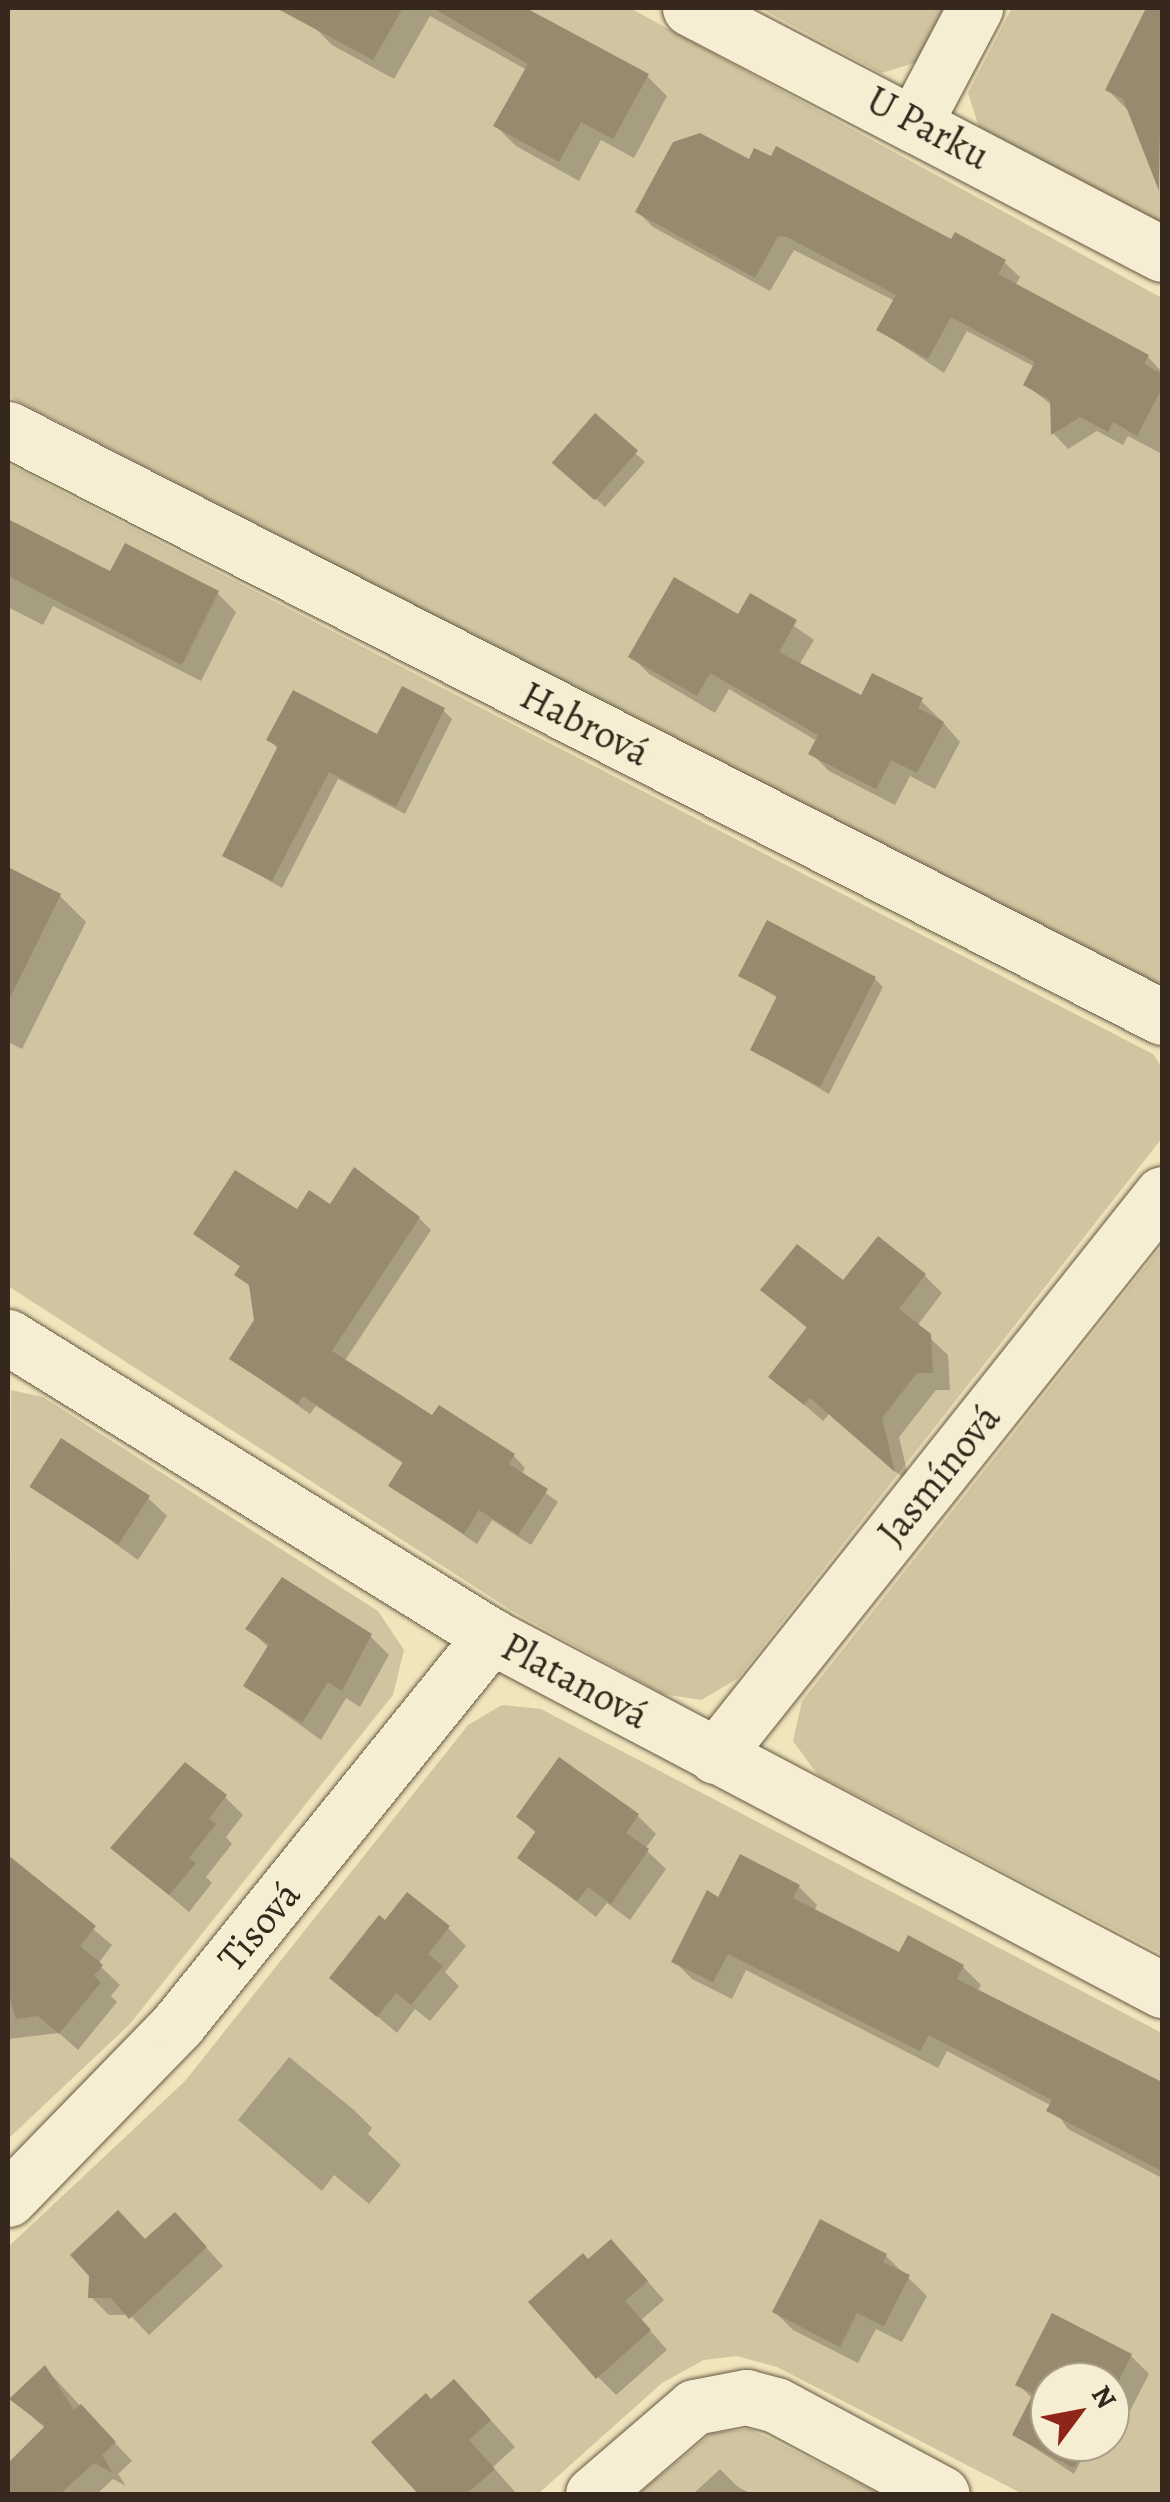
<!DOCTYPE html>
<meta charset="utf-8">
<style>
body{margin:0}
#map{position:relative;width:1170px;height:2502px;overflow:hidden;background:#f1e5bc;font-family:Alegreya,serif}
div>[style]{position:absolute}
.green>*{inset:0;background:#d1c5a1}
.shadow>*{inset:0;background:#0003}
.building>*{inset:0;background:#978a6f;transform-origin:0 0}
.roads{filter:drop-shadow(0 0 2px #655744) drop-shadow(0 0 2px #655744)}
.minor>*{height:55px;margin:-27.5px;padding:0 27.5px;transform-origin:27.5px;border-radius:27.5px;background:#f6eed3}
span{translate:-50% -50%;white-space:nowrap;text-align:center;line-height:1.15;-webkit-text-stroke:8px #f6eed3;paint-order:stroke}
.street-label{font-size:40px;color:#36281c}
.frame{position:absolute;inset:0;border:10px solid #36281c;pointer-events:none}
.north{position:absolute;left:1030px;top:2362px;width:100px;height:100px;box-sizing:border-box;background:#f6eed3;border:2px solid #a99f8a;border-radius:50%;rotate:58deg;font-size:28px;font-weight:700;line-height:40px;text-align:center;color:#36281c}
.north::after{content:'';display:block;margin:auto;width:35px;height:45px;background:#8f2418;clip-path:polygon(50% 0,100% 100%,50% 72%,0 100%)}
</style>
<div id="map">
<div class="green">
<div style="clip-path:polygon(8px 8px,630px 8px,1162px 298px,1162px 991px,8px 396px)"></div>
<div style="clip-path:polygon(760px 8px,943px 8px,915px 63px,881px 73px)"></div>
<div style="clip-path:polygon(1012px 8px,1162px 8px,1162px 226px,979px 127px,968px 93px)"></div>
<div style="clip-path:polygon(8px 464px,1153px 1054px,1162px 1067px,1162px 1138px,737px 1679px,701px 1700px,663px 1694px,514px 1612px,8px 1286px)"></div>
<div style="clip-path:polygon(1162px 1246px,1162px 1954px,818px 1775px,793px 1741px,802px 1701px)"></div>
<div style="clip-path:polygon(11px 1390px,43px 1397px,378px 1611px,404px 1650px,393px 1695px,129px 2025px,8px 2139px)"></div>
<div style="clip-path:polygon(evenodd,502px 1705px,541px 1709px,1162px 2033px,1162px 2494px,1023px 2494px,777px 2367px,737px 2356px,704px 2360px,662px 2383px,538px 2494px,8px 2494px,8px 2247px,185px 2081px,468px 1725px,502px 1705px,1050px 2382px,1110px 2382px,1110px 2442px,1050px 2442px,1050px 2382px)"></div>
<div style="clip-path:polygon(749px 2429px,767px 2437px,880px 2494px,638px 2494px,712px 2433px)"></div>
</div>
<div class="shadow">
<div style="clip-path:polygon(321px 8px,522px 8px,647px 76px,667px 96px,634px 158px,601px 140px,579px 181px,516px 146px,496px 126px,527px 70px,430px 16px,394px 79px,332px 45px,312px 25px)"></div>
<div style="clip-path:polygon(1162px 36px,1162px 141px,1159px 142px,1108px 90px)"></div>
<div style="clip-path:polygon(750px 162px,1004px 262px,1020px 277px,1015px 286px,1148px 357px,1162px 372px,1162px 454px,1128px 436px,1123px 445px,1097px 431px,1068px 449px,1054px 434px,1053px 406px,1026px 385px,1035px 367px,967px 331px,944px 373px,879px 330px,895px 301px,794px 250px,770px 291px,653px 227px,638px 212px)"></div>
<div style="clip-path:polygon(595px 417px,645px 462px,605px 507px,563px 470px)"></div>
<div style="clip-path:polygon(8px 522px,111px 574px,126px 547px,218px 594px,236px 612px,201px 681px,53px 606px,43px 625px,8px 607px)"></div>
<div style="clip-path:polygon(751px 596px,814px 640px,799px 665px,862px 698px,921px 701px,940px 719px,960px 742px,935px 789px,910px 776px,895px 805px,829px 771px,811px 753px,817px 741px,729px 689px,715px 713px,649px 674px,631px 656px,739px 618px)"></div>
<div style="clip-path:polygon(443px 710px,452px 719px,405px 814px,338px 779px,282px 888px,225px 856px,279px 750px,269px 740px,378px 738px)"></div>
<div style="clip-path:polygon(8px 870px,60px 896px,86px 922px,22px 1049px,8px 1042px)"></div>
<div style="clip-path:polygon(741px 975px,875px 979px,883px 987px,829px 1094px,753px 1050px,779px 999px)"></div>
<div style="clip-path:polygon(331px 1208px,419px 1218px,431px 1230px,344px 1362px,433px 1419px,514px 1456px,525px 1468px,521px 1475px,558px 1502px,531px 1545px,492px 1520px,477px 1544px,391px 1485px,404px 1464px,316px 1406px,310px 1414px,232px 1359px,257px 1321px,252px 1288px,238px 1275px,242px 1268px,196px 1234px)"></div>
<div style="clip-path:polygon(924px 1275px,942px 1293px,917px 1326px,948px 1355px,950px 1390px,936px 1390px,899px 1437px,910px 1484px,829px 1414px,823px 1421px,771px 1376px,808px 1329px,764px 1290px)"></div>
<div style="clip-path:polygon(33px 1485px,148px 1498px,167px 1516px,138px 1560px)"></div>
<div style="clip-path:polygon(248px 1628px,370px 1636px,389px 1655px,360px 1707px,346px 1698px,321px 1740px,246px 1686px,270px 1649px)"></div>
<div style="clip-path:polygon(225px 1797px,243px 1815px,226px 1837px,232px 1844px,206px 1877px,212px 1883px,189px 1912px,113px 1848px)"></div>
<div style="clip-path:polygon(638px 1816px,656px 1834px,645px 1849px,666px 1869px,630px 1920px,607px 1903px,596px 1917px,520px 1858px,537px 1834px,519px 1817px)"></div>
<div style="clip-path:polygon(23px 1870px,112px 1945px,98px 1964px,120px 1985px,111px 1996px,117px 2002px,78px 2050px,59px 2033px,8px 2039px,8px 1889px)"></div>
<div style="clip-path:polygon(799px 1887px,817px 1905px,814px 1911px,900px 1955px,963px 1967px,981px 1985px,977px 1992px,1162px 2085px,1162px 2178px,1068px 2129px,1052px 2106px,947px 2051px,938px 2068px,746px 1970px,732px 1999px,692px 1979px,674px 1961px,719px 1901px)"></div>
<div style="clip-path:polygon(385px 1923px,448px 1928px,466px 1946px,445px 1972px,459px 1986px,430px 2021px,415px 2009px,397px 2033px,332px 1978px)"></div>
<div style="clip-path:polygon(289px 2057px,354px 2110px,372px 2128px,368px 2134px,401px 2165px,369px 2204px,334px 2175px,322px 2191px,238px 2120px)"></div>
<div style="clip-path:polygon(193px 2233px,223px 2266px,149px 2335px,130px 2315px,109px 2315px,91px 2297px,146px 2242px)"></div>
<div style="clip-path:polygon(886px 2256px,927px 2296px,902px 2342px,876px 2329px,858px 2363px,793px 2330px,775px 2312px)"></div>
<div style="clip-path:polygon(629px 2260px,664px 2300px,641px 2320px,667px 2350px,616px 2395px,598px 2377px,589px 2262px)"></div>
<div style="clip-path:polygon(1131px 2356px,1149px 2374px,1114px 2442px,1110px 2382px,1050px 2382px,1050px 2442px,1091px 2442px,1074px 2474px,1015px 2435px,1033px 2399px,1018px 2384px)"></div>
<div style="clip-path:polygon(45px 2368px,132px 2461px,118px 2474px,126px 2486px,113px 2479px,97px 2494px,8px 2494px,8px 2473px,46px 2429px,12px 2399px)"></div>
<div style="clip-path:polygon(432px 2401px,480px 2408px,515px 2447px,493px 2467px,517px 2494px,421px 2494px,374px 2442px)"></div>
<div style="clip-path:polygon(720px 2469px,738px 2487px,752px 2494px,693px 2494px)"></div>
</div>
<div class="building">
<div style="clip-path:polygon(276px 8px,403px 8px,373px 60px)"></div>
<div style="clip-path:polygon(433px 8px,526px 8px,649px 74px,613px 139px,581px 122px,559px 162px,493px 126px,528px 64px)"></div>
<div style="clip-path:polygon(1146px 8px,1162px 8px,1159px 191px,1123px 99px,1105px 90px)"></div>
<div style="clip-path:polygon(700px 133px,749px 159px,754px 148px,771px 156px,776px 146px,951px 239px,955px 232px,1006px 260px,998px 274px,1149px 355px,1144px 364px,1162px 374px,1162px 388px,1137px 436px,1113px 422px,1108px 432px,1080px 417px,1051px 435px,1050px 400px,1023px 385px,1035px 362px,951px 317px,928px 359px,876px 330px,896px 295px,787px 237px,778px 236px,755px 278px,635px 212px,673px 142px)"></div>
<div style="left:595px;top:413px;width:57px;height:66px;rotate:41deg"></div>
<div style="clip-path:polygon(8px 519px,110px 571px,125px 543px,219px 591px,182px 665px,8px 576px)"></div>
<div style="clip-path:polygon(674px 577px,738px 614px,750px 593px,797px 620px,779px 652px,861px 695px,872px 673px,923px 698px,918px 708px,944px 722px,917px 773px,891px 760px,876px 789px,808px 754px,818px 735px,710px 673px,697px 696px,628px 657px)"></div>
<div style="clip-path:polygon(402px 686px,445px 708px,396px 807px,329px 772px,272px 881px,222px 856px,278px 746px,266px 740px,293px 690px,377px 734px)"></div>
<div style="clip-path:polygon(8px 867px,61px 894px,8px 1002px)"></div>
<div style="clip-path:polygon(767px 920px,876px 977px,820px 1087px,750px 1050px,777px 996px,738px 976px)"></div>
<div style="clip-path:polygon(354px 1167px,420px 1217px,332px 1351px,432px 1415px,439px 1405px,515px 1454px,509px 1464px,548px 1489px,518px 1535px,479px 1510px,464px 1534px,388px 1486px,403px 1462px,303px 1396px,298px 1404px,229px 1359px,254px 1320px,249px 1285px,234px 1275px,240px 1266px,193px 1234px,235px 1170px,297px 1209px,309px 1190px,330px 1204px)"></div>
<div style="clip-path:polygon(878px 1236px,926px 1274px,899px 1309px,931px 1334px,933px 1373px,917px 1373px,882px 1418px,895px 1472px,810px 1398px,804px 1405px,768px 1377px,807px 1327px,760px 1290px,797px 1244px,843px 1280px)"></div>
<div style="left:61px;top:1438px;width:106px;height:58px;rotate:33deg"></div>
<div style="clip-path:polygon(282px 1577px,372px 1634px,342px 1691px,328px 1682px,302px 1723px,243px 1686px,269px 1644px,245px 1629px)"></div>
<div style="clip-path:polygon(559px 1757px,639px 1814px,626px 1833px,649px 1849px,611px 1904px,588px 1887px,577px 1901px,517px 1858px,536px 1831px,516px 1817px)"></div>
<div style="clip-path:polygon(185px 1762px,227px 1795px,209px 1819px,216px 1824px,189px 1858px,196px 1863px,169px 1895px,110px 1848px)"></div>
<div style="clip-path:polygon(740px 1854px,800px 1885px,793px 1898px,899px 1952px,908px 1935px,964px 1965px,957px 1979px,1162px 2082px,1162px 2171px,1046px 2111px,1052px 2100px,929px 2035px,920px 2051px,728px 1954px,713px 1982px,671px 1962px,707px 1890px,718px 1897px)"></div>
<div style="clip-path:polygon(8px 1855px,96px 1926px,80px 1946px,103px 1965px,94px 1976px,101px 1982px,59px 2034px,38px 2016px,16px 2019px,8px 1992px)"></div>
<div style="clip-path:polygon(407px 1892px,450px 1926px,428px 1954px,443px 1966px,411px 2005px,396px 1993px,377px 2017px,329px 1978px,379px 1915px,385px 1920px)"></div>
<div style="clip-path:polygon(118px 2210px,145px 2239px,175px 2212px,207px 2247px,129px 2319px,111px 2298px,88px 2298px,89px 2276px,70px 2255px)"></div>
<div style="clip-path:polygon(820px 2219px,887px 2254px,883px 2262px,910px 2275px,884px 2326px,857px 2313px,840px 2347px,772px 2312px)"></div>
<div style="clip-path:polygon(611px 2239px,648px 2281px,625px 2301px,651px 2330px,596px 2379px,528px 2302px,583px 2253px,588px 2259px)"></div>
<div style="clip-path:polygon(1052px 2313px,1132px 2354px,1110px 2398px,1110px 2382px,1050px 2382px,1050px 2442px,1087px 2442px,1074px 2468px,1012px 2435px,1033px 2394px,1015px 2385px)"></div>
<div style="clip-path:polygon(45px 2365px,74px 2410px,81px 2404px,116px 2442px,102px 2455px,113px 2473px,94px 2463px,60px 2494px,8px 2494px,8px 2463px,45px 2426px,9px 2399px)"></div>
<div style="clip-path:polygon(454px 2379px,491px 2420px,469px 2440px,495px 2469px,466px 2494px,418px 2494px,371px 2442px,426px 2393px,431px 2399px)"></div>
</div>
<div class="roads">
<div class="minor">
<div style="left:690px;top:8px;width:532px;rotate:27.53deg"></div>
<div style="left:916px;top:120px;width:127px;rotate:-62.2deg"></div>
<div style="left:8px;top:429px;width:1295px;rotate:27deg"></div>
<div style="left:8px;top:1337px;width:568px;rotate:31.76deg"></div>
<div style="left:491px;top:1636px;width:759px;rotate:27.81deg"></div>
<div style="left:715px;top:1756px;width:718px;rotate:-51.5deg"></div>
<div style="left:8px;top:2199px;width:244px;rotate:-45.8deg"></div>
<div style="left:178px;top:2024px;width:499px;rotate:-51.1deg"></div>
<div style="left:593px;top:2494px;width:133px;rotate:-40.7deg"></div>
<div style="left:694px;top:2407px;width:53px;rotate:-10.9deg"></div>
<div style="left:746px;top:2397px;width:31px;rotate:15deg"></div>
<div style="left:776px;top:2405px;width:188px;rotate:28.2deg"></div>
</div>
</div>
<div class="street-label">
<span style="left:928px;top:128px;rotate:28deg">U Parku</span>
<span style="left:585px;top:724px;rotate:27deg">Habrová</span>
<span style="left:939px;top:1475px;rotate:-51deg">Jasmínová</span>
<span style="left:575px;top:1681px;rotate:28deg">Platanová</span>
<span style="left:259px;top:1926px;rotate:-50deg">Tisová</span>
</div>
<div class="frame"></div>
<div class="north">N</div>
</div>
